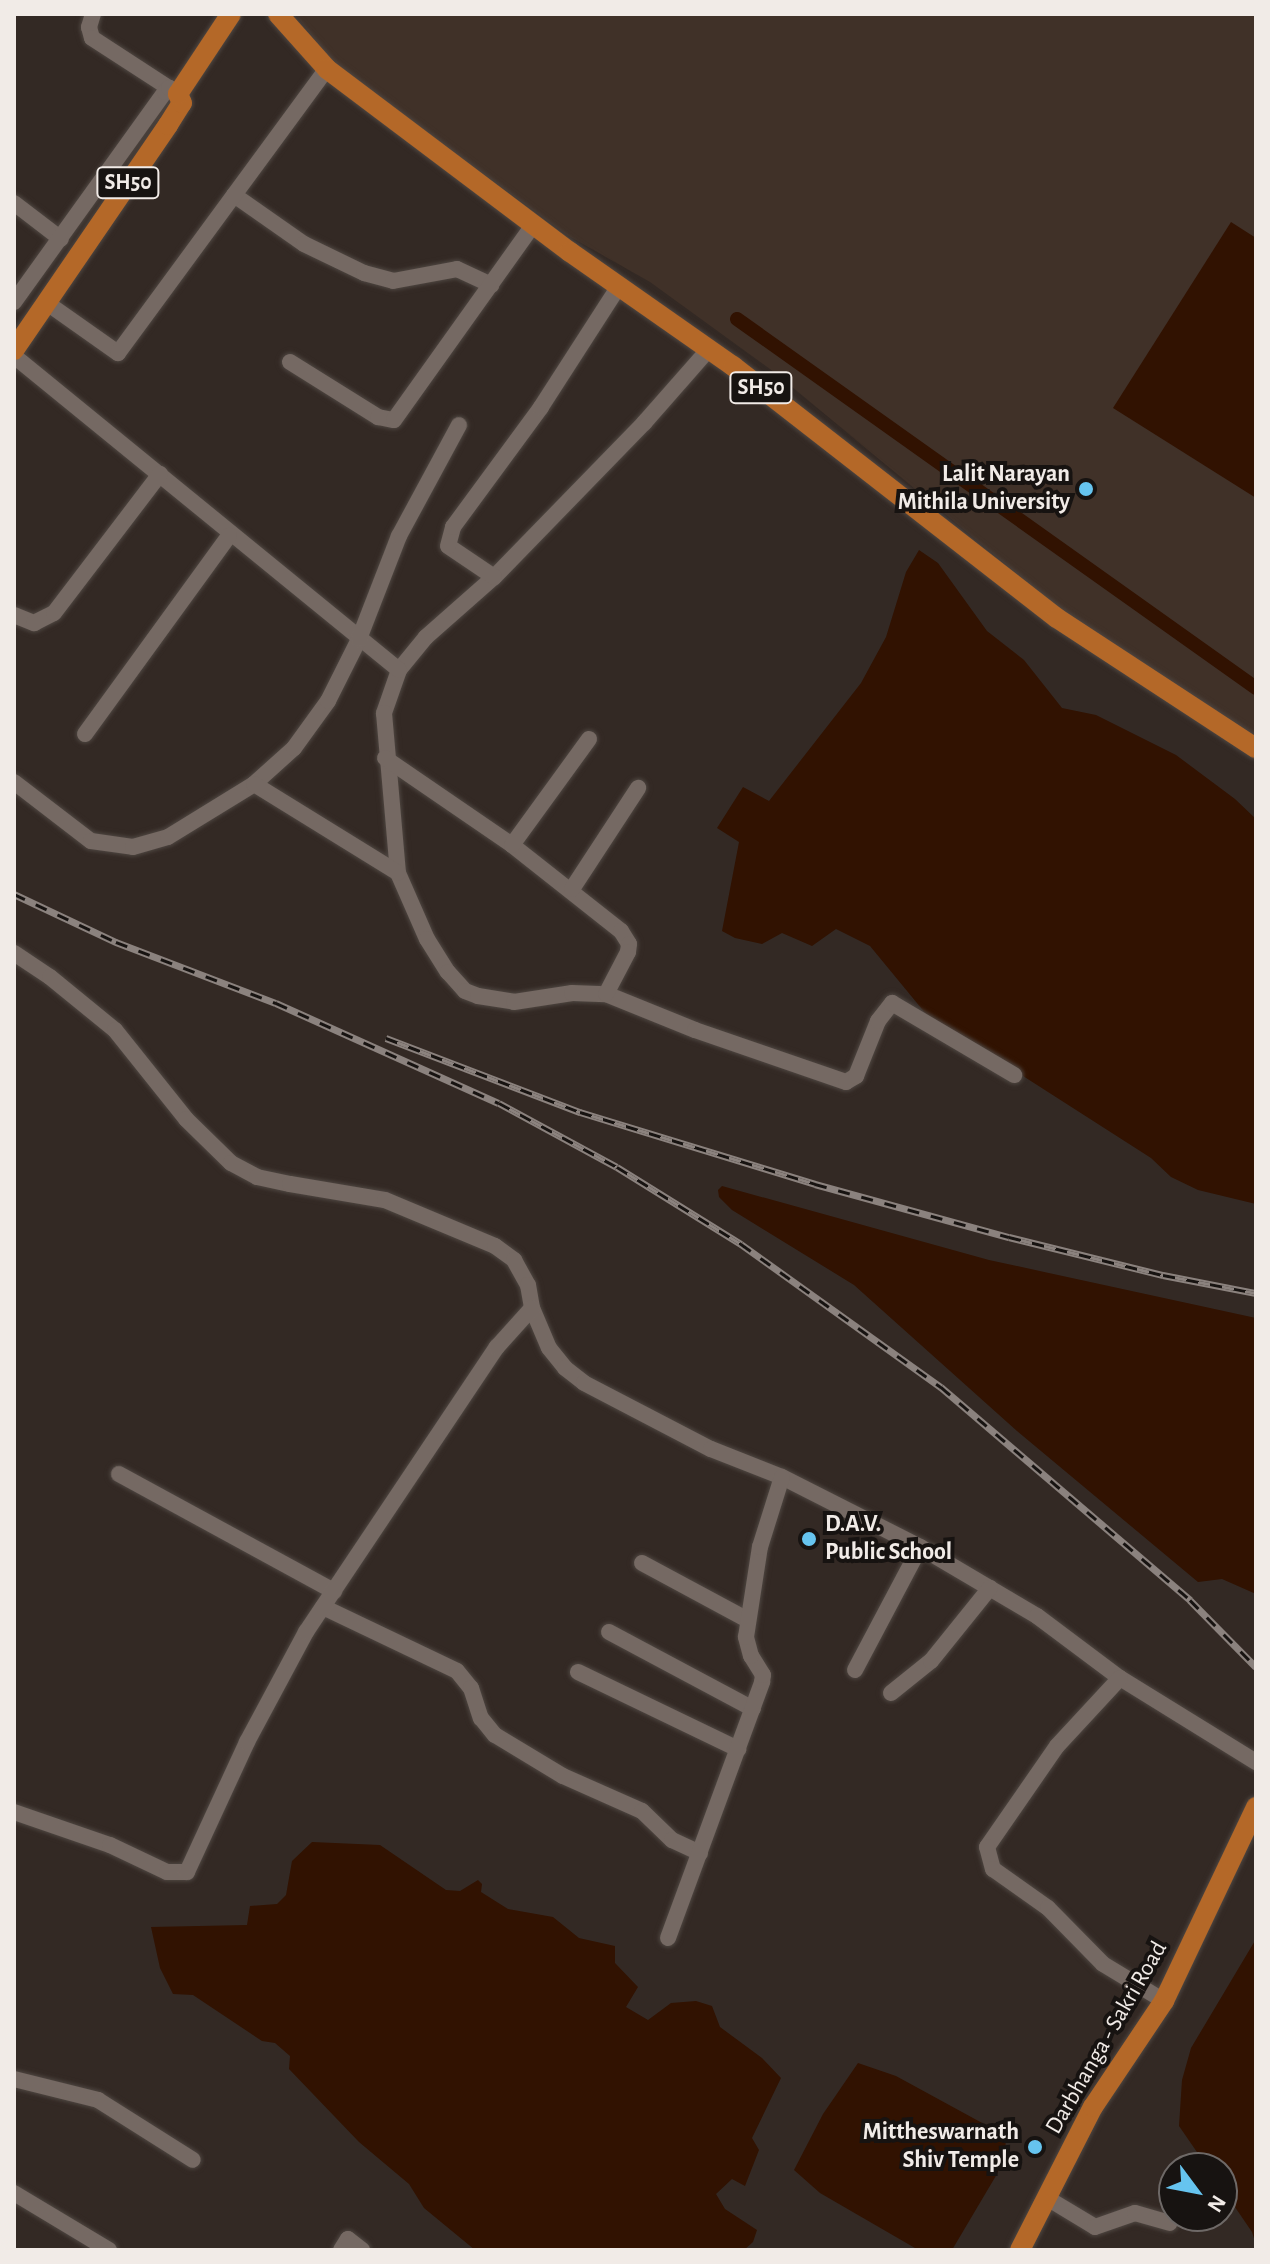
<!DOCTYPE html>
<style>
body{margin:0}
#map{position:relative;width:1270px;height:2264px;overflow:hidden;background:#332924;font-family:"Alegreya Sans",sans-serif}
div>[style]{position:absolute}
.built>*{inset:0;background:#403128}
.water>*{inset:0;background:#311201}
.canal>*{height:14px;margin:-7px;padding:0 7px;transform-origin:7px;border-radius:7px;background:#311201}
.roads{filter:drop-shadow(0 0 2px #4e4641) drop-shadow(0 0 2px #4e4641)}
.minor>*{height:16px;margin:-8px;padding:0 8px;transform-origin:8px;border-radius:8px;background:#756963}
.major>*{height:20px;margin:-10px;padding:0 10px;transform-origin:10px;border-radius:10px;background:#b46828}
.rail>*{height:7px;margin-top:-3.5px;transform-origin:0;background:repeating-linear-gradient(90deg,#171311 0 12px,#8b827e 0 24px);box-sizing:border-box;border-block:2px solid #8b827e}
.dots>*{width:22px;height:22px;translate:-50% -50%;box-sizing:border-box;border:4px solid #171311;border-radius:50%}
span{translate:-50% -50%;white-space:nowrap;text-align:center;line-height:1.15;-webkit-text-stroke:8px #171311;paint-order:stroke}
.shield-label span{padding:2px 6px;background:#171311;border:2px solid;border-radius:6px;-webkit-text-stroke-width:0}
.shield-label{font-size:22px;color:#f1ebe7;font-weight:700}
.poi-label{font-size:24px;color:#f1ebe7;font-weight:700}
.right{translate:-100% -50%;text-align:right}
.left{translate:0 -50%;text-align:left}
.street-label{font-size:24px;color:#f1ebe7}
.frame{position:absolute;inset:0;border:16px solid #f1ebe7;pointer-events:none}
.north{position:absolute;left:1158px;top:2152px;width:80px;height:80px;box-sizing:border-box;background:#171311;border:2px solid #6e6967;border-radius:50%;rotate:122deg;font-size:22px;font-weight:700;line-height:32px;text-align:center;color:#f1ebe7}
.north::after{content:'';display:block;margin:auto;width:28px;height:36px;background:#66c4ef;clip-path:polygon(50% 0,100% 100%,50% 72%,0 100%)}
</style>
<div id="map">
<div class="built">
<div style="clip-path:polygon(295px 14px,1256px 14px,1256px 736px,1056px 606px,774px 372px,650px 282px,567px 235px,334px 64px)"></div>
</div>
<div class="water">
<div style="clip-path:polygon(1231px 222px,1256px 238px,1256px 498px,1113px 408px)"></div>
<div style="clip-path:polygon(919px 550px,938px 563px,987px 631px,1024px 660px,1062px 708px,1096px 715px,1176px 755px,1235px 799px,1256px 819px,1256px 1204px,1198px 1190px,1171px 1177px,1151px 1158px,926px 1014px,870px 946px,836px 929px,812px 946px,782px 933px,762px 944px,735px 938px,722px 931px,739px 842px,717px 828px,743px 787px,769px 801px,861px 683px,886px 637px,906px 572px)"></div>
<div style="clip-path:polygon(722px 1186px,989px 1260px,1256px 1318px,1256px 1594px,1222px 1579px,1198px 1582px,1017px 1431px,854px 1285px,732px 1210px,719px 1197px,718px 1190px)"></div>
<div style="clip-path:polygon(312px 1842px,380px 1845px,446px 1890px,460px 1891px,478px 1880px,482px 1884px,481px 1892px,508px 1909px,553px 1917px,579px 1938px,615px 1946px,615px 1963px,638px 1987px,626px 2007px,648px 2020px,671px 2003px,696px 2001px,712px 2006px,720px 2027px,762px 2058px,781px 2078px,752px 2138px,759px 2150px,745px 2186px,732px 2179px,716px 2194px,725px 2209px,757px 2230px,753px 2242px,744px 2250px,475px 2250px,424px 2208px,409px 2184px,359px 2142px,289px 2069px,290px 2056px,275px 2043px,262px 2041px,193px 1995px,173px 1994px,160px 1968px,151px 1927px,247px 1925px,250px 1906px,277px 1904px,286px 1895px,292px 1861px)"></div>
<div style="clip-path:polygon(1256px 1939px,1256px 2245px,1252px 2232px,1222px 2188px,1222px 2168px,1208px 2168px,1179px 2126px,1182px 2080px,1191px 2048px)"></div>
<div style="clip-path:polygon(858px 2063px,896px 2076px,1006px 2136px,1005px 2154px,997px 2174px,952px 2250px,915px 2248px,820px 2193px,794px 2170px,823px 2114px)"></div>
</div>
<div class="canal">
<div style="left:737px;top:319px;width:637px;rotate:35.41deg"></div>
</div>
<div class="roads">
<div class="minor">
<div style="left:93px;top:14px;width:14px;rotate:107deg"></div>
<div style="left:89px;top:27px;width:11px;rotate:75deg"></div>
<div style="left:92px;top:38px;width:92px;rotate:33deg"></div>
<div style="left:234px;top:195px;width:85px;rotate:35deg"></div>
<div style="left:304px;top:244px;width:67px;rotate:25.8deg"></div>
<div style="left:364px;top:273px;width:30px;rotate:15deg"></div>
<div style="left:393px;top:281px;width:65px;rotate:-10.6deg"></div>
<div style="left:457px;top:269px;width:38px;rotate:25deg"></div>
<div style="left:14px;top:203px;width:59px;rotate:37.5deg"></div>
<div style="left:14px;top:302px;width:259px;rotate:-54.3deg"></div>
<div style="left:165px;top:92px;width:6px;rotate:-45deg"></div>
<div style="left:169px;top:88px;width:11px;rotate:34deg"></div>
<div style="left:47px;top:303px;width:87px;rotate:35.2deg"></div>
<div style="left:118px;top:353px;width:353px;rotate:-53.7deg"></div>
<div style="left:709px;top:349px;width:98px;rotate:131.3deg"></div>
<div style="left:644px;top:423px;width:215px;rotate:134.2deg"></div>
<div style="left:494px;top:577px;width:91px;rotate:138.6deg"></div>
<div style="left:426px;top:637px;width:43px;rotate:129.3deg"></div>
<div style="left:399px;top:670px;width:46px;rotate:109.2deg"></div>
<div style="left:384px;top:713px;width:161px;rotate:85deg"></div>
<div style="left:398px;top:873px;width:72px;rotate:66.3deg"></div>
<div style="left:427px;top:939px;width:39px;rotate:58deg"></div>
<div style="left:448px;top:972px;width:25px;rotate:48deg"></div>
<div style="left:465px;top:991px;width:14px;rotate:21deg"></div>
<div style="left:478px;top:996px;width:36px;rotate:9deg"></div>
<div style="left:514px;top:1002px;width:59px;rotate:-8.8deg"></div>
<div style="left:572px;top:993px;width:34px;rotate:2deg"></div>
<div style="left:606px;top:994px;width:96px;rotate:22deg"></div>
<div style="left:695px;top:1030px;width:160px;rotate:19deg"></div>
<div style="left:846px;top:1082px;width:12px;rotate:-31deg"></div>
<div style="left:856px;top:1076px;width:59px;rotate:-68.2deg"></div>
<div style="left:878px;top:1021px;width:23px;rotate:-52deg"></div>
<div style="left:892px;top:1003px;width:142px;rotate:30.5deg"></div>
<div style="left:14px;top:356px;width:497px;rotate:39.2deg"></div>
<div style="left:290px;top:362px;width:104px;rotate:32deg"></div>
<div style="left:378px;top:417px;width:16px;rotate:11deg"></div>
<div style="left:394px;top:420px;width:241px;rotate:-54.5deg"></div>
<div style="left:494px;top:577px;width:55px;rotate:-146deg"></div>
<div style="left:448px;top:546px;width:20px;rotate:-75deg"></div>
<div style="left:453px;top:527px;width:149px;rotate:-53.7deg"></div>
<div style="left:541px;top:407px;width:144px;rotate:-57.2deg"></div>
<div style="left:14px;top:615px;width:22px;rotate:22deg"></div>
<div style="left:34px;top:623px;width:22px;rotate:-27deg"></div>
<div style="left:54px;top:613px;width:175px;rotate:-52.7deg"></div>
<div style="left:85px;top:734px;width:245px;rotate:-54deg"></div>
<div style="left:385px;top:758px;width:154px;rotate:34.4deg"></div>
<div style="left:512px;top:845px;width:139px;rotate:38.3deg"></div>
<div style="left:621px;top:931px;width:15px;rotate:58deg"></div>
<div style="left:629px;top:944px;width:8px;rotate:97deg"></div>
<div style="left:628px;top:952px;width:47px;rotate:117.6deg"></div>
<div style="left:14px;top:782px;width:97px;rotate:37.5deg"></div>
<div style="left:91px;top:841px;width:42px;rotate:8.1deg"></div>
<div style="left:133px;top:847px;width:36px;rotate:-16deg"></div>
<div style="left:168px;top:837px;width:101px;rotate:-31.6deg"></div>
<div style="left:254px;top:784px;width:54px;rotate:-42deg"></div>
<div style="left:294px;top:748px;width:58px;rotate:-54.1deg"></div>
<div style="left:328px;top:701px;width:69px;rotate:-63.4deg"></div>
<div style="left:359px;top:639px;width:110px;rotate:-68.8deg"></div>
<div style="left:399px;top:536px;width:126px;rotate:-61.6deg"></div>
<div style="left:254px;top:784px;width:169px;rotate:31.7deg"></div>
<div style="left:512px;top:845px;width:131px;rotate:-54deg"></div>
<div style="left:572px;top:889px;width:121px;rotate:-56.8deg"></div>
<div style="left:14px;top:953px;width:43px;rotate:33.7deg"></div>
<div style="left:50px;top:977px;width:84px;rotate:39.2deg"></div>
<div style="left:115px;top:1030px;width:114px;rotate:51.4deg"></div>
<div style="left:186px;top:1119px;width:63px;rotate:44.4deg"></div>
<div style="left:231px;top:1163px;width:30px;rotate:28deg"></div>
<div style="left:257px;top:1177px;width:34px;rotate:12deg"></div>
<div style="left:290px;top:1184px;width:96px;rotate:9.6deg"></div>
<div style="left:385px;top:1200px;width:119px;rotate:22.7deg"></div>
<div style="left:495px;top:1246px;width:24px;rotate:36deg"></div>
<div style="left:514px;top:1260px;width:29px;rotate:61deg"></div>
<div style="left:528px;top:1285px;width:23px;rotate:80deg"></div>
<div style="left:532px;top:1308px;width:43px;rotate:67deg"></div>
<div style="left:549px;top:1348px;width:26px;rotate:51deg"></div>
<div style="left:565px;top:1368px;width:24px;rotate:38deg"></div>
<div style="left:584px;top:1383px;width:143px;rotate:27.5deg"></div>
<div style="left:711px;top:1449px;width:76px;rotate:21.5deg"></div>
<div style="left:782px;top:1477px;width:155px;rotate:26.9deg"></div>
<div style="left:920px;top:1547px;width:136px;rotate:30.5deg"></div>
<div style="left:1037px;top:1616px;width:104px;rotate:36.8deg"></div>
<div style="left:1120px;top:1678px;width:160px;rotate:31.7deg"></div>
<div style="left:119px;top:1474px;width:245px;rotate:28.6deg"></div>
<div style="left:642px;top:1563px;width:120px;rotate:28.3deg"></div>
<div style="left:323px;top:1607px;width:148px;rotate:25.5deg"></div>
<div style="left:457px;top:1671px;width:22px;rotate:51deg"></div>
<div style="left:471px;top:1688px;width:32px;rotate:72deg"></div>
<div style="left:481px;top:1718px;width:22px;rotate:51deg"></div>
<div style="left:495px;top:1735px;width:79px;rotate:31.1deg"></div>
<div style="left:563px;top:1776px;width:86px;rotate:23.9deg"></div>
<div style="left:642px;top:1811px;width:42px;rotate:44deg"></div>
<div style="left:672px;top:1840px;width:31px;rotate:25deg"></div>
<div style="left:609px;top:1632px;width:163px;rotate:28.1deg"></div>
<div style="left:855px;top:1670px;width:139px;rotate:-62.1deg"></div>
<div style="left:578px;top:1672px;width:178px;rotate:25.7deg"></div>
<div style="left:1120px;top:1678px;width:93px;rotate:132.8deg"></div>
<div style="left:1057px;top:1746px;width:123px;rotate:124.7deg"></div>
<div style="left:987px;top:1847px;width:23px;rotate:75deg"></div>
<div style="left:993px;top:1869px;width:67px;rotate:35.3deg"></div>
<div style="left:1048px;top:1908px;width:78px;rotate:45.5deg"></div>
<div style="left:1103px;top:1964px;width:71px;rotate:31.2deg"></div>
<div style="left:891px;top:1693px;width:51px;rotate:-38.7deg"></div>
<div style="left:931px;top:1661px;width:94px;rotate:-51.1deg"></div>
<div style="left:14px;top:1812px;width:102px;rotate:19deg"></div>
<div style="left:110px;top:1845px;width:63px;rotate:25.3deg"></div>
<div style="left:167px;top:1872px;width:20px"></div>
<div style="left:187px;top:1872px;width:143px;rotate:-65.2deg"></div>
<div style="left:247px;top:1742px;width:125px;rotate:-61.8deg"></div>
<div style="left:306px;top:1632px;width:343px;rotate:-56.2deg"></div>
<div style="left:497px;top:1347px;width:52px;rotate:-48.1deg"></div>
<div style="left:668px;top:1938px;width:273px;rotate:-69.8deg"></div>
<div style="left:762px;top:1682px;width:7px;rotate:-82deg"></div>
<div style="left:763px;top:1675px;width:22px;rotate:-122deg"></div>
<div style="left:751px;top:1656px;width:20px;rotate:-105deg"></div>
<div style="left:746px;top:1637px;width:91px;rotate:-81.2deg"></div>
<div style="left:760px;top:1547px;width:73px;rotate:-72.6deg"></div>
<div style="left:14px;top:2079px;width:87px;rotate:14deg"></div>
<div style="left:98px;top:2100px;width:112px;rotate:32.3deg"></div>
<div style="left:14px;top:2193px;width:111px;rotate:31deg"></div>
<div style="left:1047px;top:2198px;width:56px;rotate:31.1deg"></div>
<div style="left:1095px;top:2227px;width:42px;rotate:-19.3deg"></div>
<div style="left:1135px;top:2213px;width:36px;rotate:16deg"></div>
<div style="left:341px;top:2250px;width:13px;rotate:-58deg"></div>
<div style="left:348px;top:2239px;width:18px;rotate:38deg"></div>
</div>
<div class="major">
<div style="left:278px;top:14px;width:74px;rotate:48.3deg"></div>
<div style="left:327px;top:69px;width:304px;rotate:37deg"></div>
<div style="left:570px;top:252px;width:199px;rotate:35deg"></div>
<div style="left:733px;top:366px;width:410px;rotate:37.9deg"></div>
<div style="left:1057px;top:618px;width:238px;rotate:33.2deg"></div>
<div style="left:14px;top:350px;width:273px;rotate:-55.6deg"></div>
<div style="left:168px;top:125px;width:26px;rotate:-58deg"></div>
<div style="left:182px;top:103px;width:10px;rotate:-114deg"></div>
<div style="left:178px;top:94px;width:96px;rotate:-56.5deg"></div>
<div style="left:1020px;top:2250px;width:161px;rotate:-63deg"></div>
<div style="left:1093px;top:2107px;width:128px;rotate:-56.2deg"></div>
<div style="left:1164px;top:2001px;width:215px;rotate:-64.6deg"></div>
</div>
</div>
<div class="rail">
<div style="left:14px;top:894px;width:113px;rotate:25.2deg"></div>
<div style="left:116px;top:942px;width:171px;rotate:20.9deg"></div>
<div style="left:276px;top:1003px;width:244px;rotate:24.2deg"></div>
<div style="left:499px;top:1103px;width:134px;rotate:28.5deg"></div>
<div style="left:617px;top:1167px;width:146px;rotate:31.8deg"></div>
<div style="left:741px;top:1244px;width:246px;rotate:35.6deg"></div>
<div style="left:941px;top:1387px;width:328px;rotate:40.5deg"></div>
<div style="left:1190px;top:1600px;width:94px;rotate:45.4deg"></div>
<div style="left:386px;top:1038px;width:208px;rotate:20.9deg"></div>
<div style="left:580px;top:1112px;width:246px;rotate:17deg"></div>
<div style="left:815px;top:1184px;width:201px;rotate:15.3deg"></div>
<div style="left:1009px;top:1237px;width:159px;rotate:13.9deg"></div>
<div style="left:1163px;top:1275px;width:95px;rotate:11deg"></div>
</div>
<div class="dots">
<div style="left:1086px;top:489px;background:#66c4ef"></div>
<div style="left:809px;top:1539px;background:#66c4ef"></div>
<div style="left:1035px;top:2147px;background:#66c4ef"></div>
</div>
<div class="shield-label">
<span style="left:128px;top:183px">SH50</span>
<span style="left:761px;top:388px">SH50</span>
</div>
<div class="poi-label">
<span class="right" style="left:1070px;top:489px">Lalit Narayan<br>Mithila University</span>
<span class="left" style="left:825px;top:1539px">D.A.V.<br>Public School</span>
<span class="right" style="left:1019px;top:2147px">Mittheswarnath<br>Shiv Temple</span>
</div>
<div class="street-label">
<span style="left:1107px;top:2038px;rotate:-60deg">Darbhanga - Sakri Road</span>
</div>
<div class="frame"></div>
<div class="north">N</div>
</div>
